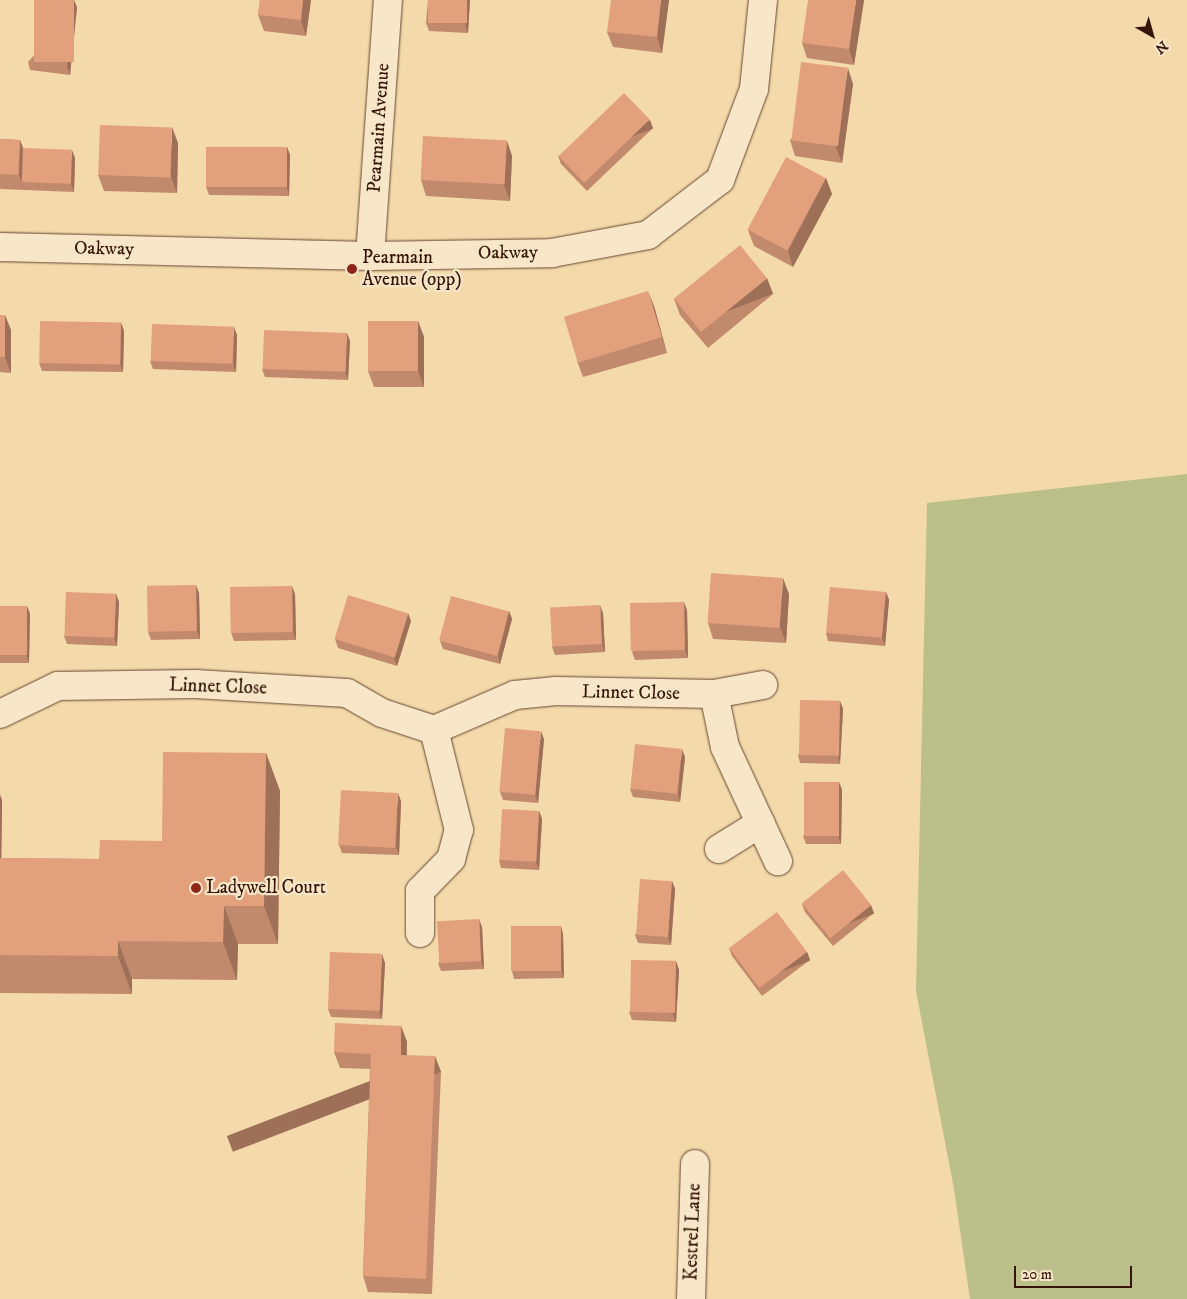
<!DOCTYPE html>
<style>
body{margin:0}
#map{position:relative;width:1187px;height:1299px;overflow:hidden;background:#f4d9aa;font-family:"IM FELL DW Pica",serif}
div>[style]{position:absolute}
.green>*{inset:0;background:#bbbf89}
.roads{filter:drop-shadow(0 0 1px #664630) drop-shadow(0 0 1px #664630)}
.minor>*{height:28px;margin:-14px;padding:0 14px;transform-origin:14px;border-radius:14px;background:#f8e6c8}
.wall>*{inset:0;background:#c28a6c}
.shaded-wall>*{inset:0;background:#9e7058;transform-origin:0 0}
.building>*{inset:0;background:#e2a07d;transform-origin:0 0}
.dots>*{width:14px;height:14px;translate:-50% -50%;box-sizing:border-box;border:2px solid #f8e6c8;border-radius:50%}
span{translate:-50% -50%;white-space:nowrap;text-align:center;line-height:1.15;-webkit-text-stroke:4.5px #f8e6c8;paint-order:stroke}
.street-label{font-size:19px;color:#361508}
.poi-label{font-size:19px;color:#361508}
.left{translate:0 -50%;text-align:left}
.north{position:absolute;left:1127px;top:10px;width:50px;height:50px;-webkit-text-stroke:4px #f8e6c8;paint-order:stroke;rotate:142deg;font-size:14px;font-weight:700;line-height:20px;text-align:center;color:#361508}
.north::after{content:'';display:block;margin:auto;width:18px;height:22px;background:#361508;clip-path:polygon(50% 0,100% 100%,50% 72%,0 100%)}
.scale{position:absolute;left:1014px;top:1266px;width:118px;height:22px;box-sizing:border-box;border:2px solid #361508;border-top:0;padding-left:6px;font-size:15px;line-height:18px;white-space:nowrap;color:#361508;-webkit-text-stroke:4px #f8e6c8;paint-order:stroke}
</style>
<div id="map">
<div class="green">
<div style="clip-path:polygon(1187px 474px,1187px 1299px,970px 1299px,954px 1189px,916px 991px,927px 503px)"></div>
</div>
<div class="roads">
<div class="minor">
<div style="left:0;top:247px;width:370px;rotate:1.4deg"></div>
<div style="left:370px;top:256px;width:182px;rotate:-0.9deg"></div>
<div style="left:552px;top:253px;width:98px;rotate:-10.6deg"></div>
<div style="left:648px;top:235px;width:91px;rotate:-37.4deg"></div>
<div style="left:720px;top:180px;width:97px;rotate:-69.5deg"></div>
<div style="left:754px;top:89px;width:89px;rotate:-84.2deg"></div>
<div style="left:370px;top:256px;width:257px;rotate:-86deg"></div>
<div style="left:714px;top:694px;width:54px;rotate:78.3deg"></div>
<div style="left:725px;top:747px;width:126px;rotate:65.1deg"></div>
<div style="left:0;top:714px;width:64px;rotate:-25.8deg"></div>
<div style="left:58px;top:686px;width:137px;rotate:-0.8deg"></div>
<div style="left:195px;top:684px;width:152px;rotate:3.4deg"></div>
<div style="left:347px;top:693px;width:40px;rotate:29.7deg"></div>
<div style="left:382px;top:713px;width:55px;rotate:18.1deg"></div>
<div style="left:434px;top:730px;width:88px;rotate:-23.4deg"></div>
<div style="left:515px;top:695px;width:41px;rotate:-5.6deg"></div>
<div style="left:556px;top:691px;width:158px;rotate:1.1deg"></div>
<div style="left:714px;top:694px;width:50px;rotate:-10.4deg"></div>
<div style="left:719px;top:849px;width:49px;rotate:-31.8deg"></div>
<div style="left:420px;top:933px;width:42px;rotate:-90deg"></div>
<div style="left:420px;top:891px;width:45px;rotate:-45.9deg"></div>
<div style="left:451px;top:859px;width:30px;rotate:-75deg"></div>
<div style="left:459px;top:830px;width:103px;rotate:-104deg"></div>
<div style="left:691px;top:1299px;width:135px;rotate:-88.3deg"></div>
</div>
</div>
<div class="wall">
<div style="clip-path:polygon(260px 0,311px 0,306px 36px,264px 31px,258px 15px)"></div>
<div style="clip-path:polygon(428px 0,470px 0,468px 33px,429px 31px,426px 23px)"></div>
<div style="clip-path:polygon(669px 0,662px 53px,613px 47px,607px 32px)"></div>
<div style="clip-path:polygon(864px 0,854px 65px,807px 58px,802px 43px)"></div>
<div style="clip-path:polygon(77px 7px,70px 75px,30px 70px,28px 62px)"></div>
<div style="clip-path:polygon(853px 84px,842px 163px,795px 156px,790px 140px)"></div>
<div style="clip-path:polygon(653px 128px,587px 191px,561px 164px,558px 156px)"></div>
<div style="clip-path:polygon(0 139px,20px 140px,23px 148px,75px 158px,74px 192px,0 189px)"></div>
<div style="clip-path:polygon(507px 141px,512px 156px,510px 201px,426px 196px,421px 180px)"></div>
<div style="clip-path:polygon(178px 143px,177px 193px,104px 191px,98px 175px)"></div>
<div style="clip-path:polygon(287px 147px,290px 155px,289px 196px,209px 195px,206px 187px)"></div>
<div style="clip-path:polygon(826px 178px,832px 194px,793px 267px,754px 246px,748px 230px)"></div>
<div style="clip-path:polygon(773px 294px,708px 348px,680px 315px,674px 299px)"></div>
<div style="clip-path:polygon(654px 306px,667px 353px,583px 377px,577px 361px)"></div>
<div style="clip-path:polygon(0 315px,11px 330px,11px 373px,0 372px)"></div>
<div style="clip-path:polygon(418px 321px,424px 337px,424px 387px,374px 387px,368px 371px)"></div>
<div style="clip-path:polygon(121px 323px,124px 331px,123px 372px,42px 371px,39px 363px)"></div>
<div style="clip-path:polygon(237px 335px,236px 372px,153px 369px,150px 361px)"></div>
<div style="clip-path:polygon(350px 341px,348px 380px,265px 377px,262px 369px)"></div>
<div style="clip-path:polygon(886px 592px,889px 600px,885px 646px,828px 641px,826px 633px)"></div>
<div style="clip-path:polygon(199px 593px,200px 639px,151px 640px,148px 632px)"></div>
<div style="clip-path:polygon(116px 594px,119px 602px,117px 646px,67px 644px,64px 636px)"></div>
<div style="clip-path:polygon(295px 594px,296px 640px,234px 641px,231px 632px)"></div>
<div style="clip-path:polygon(789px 594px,786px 643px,713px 639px,708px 623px)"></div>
<div style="clip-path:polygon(0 606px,27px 606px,30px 614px,29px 663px,0 663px)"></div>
<div style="clip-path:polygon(687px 610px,688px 658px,635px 660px,632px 652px)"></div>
<div style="clip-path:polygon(509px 611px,512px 619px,500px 664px,443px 649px,440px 641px)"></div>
<div style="clip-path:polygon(603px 613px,605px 652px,555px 655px,552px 647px)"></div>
<div style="clip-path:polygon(411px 621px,397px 666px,338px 648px,335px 639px)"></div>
<div style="clip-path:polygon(840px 701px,843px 709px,840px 764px,800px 763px,798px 755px)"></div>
<div style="clip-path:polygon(544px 739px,538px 803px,503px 800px,500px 792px)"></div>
<div style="clip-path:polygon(266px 753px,280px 791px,278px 944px,238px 944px,237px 980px,132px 979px,132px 994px,0 993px,0 795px,2px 800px,1px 858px,99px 859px,162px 841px)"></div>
<div style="clip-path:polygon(685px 757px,680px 802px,633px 797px,630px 789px)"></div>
<div style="clip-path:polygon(839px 782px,842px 790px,841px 844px,806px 844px,803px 836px)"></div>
<div style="clip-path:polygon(401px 801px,399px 855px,342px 853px,339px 845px)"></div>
<div style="clip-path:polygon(539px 811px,542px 819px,539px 870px,501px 868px,499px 860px)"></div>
<div style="clip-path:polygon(672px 881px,675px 889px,671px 945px,638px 943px,635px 935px)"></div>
<div style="clip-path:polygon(802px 904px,874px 913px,833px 946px,805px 912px)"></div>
<div style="clip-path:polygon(482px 927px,484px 969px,441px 971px,438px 963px)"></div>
<div style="clip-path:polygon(563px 934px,564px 978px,514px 979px,512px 971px)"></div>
<div style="clip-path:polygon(729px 948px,807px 952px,810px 960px,762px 996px,732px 956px)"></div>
<div style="clip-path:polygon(676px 961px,679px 970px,676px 1022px,632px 1020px,629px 1012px)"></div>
<div style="clip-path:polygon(385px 963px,382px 1019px,331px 1017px,328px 1009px)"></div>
<div style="clip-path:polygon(401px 1026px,407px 1042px,407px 1055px,441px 1072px,432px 1294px,368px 1292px,363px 1276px,370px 1069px,340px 1068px,334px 1052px)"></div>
</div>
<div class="shaded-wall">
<div style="clip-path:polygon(74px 0,77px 7px,70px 75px,67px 67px)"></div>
<div style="clip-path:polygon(303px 0,311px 0,306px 36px,301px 20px)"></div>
<div style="clip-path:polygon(467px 0,470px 0,468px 33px,465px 25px)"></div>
<div style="clip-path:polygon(661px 0,669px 0,662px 53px,657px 37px)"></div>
<div style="clip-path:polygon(856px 0,864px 0,854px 65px,849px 49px)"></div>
<div style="clip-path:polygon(848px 68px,853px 84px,842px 163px,836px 147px)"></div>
<div style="left:650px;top:120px;width:9px;height:91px;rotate:69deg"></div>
<div style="clip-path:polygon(172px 127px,178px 143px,177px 193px,171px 177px)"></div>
<div style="clip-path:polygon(20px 140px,26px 156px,22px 182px,25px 191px,19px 175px)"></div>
<div style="clip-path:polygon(507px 141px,512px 156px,510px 201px,504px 185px)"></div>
<div style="clip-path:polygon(287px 147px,290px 155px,289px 196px,287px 188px)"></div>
<div style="clip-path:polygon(72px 150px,75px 158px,74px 192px,71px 184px)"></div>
<div style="clip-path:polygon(826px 178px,832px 194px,793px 267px,788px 251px)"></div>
<div style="left:767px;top:278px;width:17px;height:85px;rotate:69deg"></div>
<div style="clip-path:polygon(648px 291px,654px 306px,667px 353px,662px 337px)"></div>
<div style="clip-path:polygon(5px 315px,11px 330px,11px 373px,5px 357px)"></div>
<div style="clip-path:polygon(418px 321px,424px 337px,424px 387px,418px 371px)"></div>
<div style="clip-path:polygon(121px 323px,124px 331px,123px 372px,120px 364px)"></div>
<div style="clip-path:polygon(234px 327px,237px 335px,236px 372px,233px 363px)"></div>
<div style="clip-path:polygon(347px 333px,350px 341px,348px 380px,345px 372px)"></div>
<div style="clip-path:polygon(783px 578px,789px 594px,786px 643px,780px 627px)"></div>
<div style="clip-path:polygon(196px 585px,199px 593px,200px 639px,197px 631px)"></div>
<div style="clip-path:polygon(292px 586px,295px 594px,296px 640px,293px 632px)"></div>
<div style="clip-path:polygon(886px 592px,889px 600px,885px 646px,882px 638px)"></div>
<div style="clip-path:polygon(116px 594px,119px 602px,117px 646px,114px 638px)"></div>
<div style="clip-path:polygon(684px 602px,687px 610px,688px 658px,685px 650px)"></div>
<div style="clip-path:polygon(600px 605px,603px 613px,605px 652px,602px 644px)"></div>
<div style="clip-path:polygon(27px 606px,30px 614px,29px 663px,26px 655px)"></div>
<div style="clip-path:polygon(509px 611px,512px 619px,500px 664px,498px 656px)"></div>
<div style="clip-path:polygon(408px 613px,411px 621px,397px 666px,394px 658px)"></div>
<div style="clip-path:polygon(840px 701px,843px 709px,840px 764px,838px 756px)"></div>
<div style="clip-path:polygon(541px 731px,544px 739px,538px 803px,535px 795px)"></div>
<div style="clip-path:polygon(682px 749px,685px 757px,680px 802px,678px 794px)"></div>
<div style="clip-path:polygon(266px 753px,280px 791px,278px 944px,264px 906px)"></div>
<div style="clip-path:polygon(839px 782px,842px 790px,841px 844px,838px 836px)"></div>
<div style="clip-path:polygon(398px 793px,401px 801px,399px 855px,396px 847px)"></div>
<div style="clip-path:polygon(0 795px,2px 800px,1px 896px,0 894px)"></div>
<div style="clip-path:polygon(539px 811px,542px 819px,539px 870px,536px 862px)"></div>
<div style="clip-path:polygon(672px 881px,675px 889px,671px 945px,668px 937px)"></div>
<div style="left:871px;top:905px;width:9px;height:53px;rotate:69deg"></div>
<div style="clip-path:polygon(224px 906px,238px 944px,237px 980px,223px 942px)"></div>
<div style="clip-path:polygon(479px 919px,482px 927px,484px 969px,481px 961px)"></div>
<div style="clip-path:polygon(561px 926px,563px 934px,564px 978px,561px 970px)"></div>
<div style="clip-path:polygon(118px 941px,132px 979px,132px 994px,118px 956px)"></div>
<div style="left:807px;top:952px;width:9px;height:60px;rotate:69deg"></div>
<div style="clip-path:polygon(382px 954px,385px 963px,382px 1019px,379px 1011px)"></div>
<div style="clip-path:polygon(676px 961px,679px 970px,676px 1022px,673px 1014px)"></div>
<div style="clip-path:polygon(401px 1026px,407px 1042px,406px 1071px,401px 1055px)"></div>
<div style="left:435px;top:1056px;width:17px;height:223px;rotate:69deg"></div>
</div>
<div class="building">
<div style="left:34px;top:0;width:40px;height:62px"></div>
<div style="clip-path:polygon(260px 0,303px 0,301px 20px,258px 15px)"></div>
<div style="left:428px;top:0;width:39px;height:23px"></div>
<div style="clip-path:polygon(611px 0,661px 0,657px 37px,607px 32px)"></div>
<div style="clip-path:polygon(808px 0,856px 0,849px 49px,802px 43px)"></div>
<div style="left:801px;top:62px;width:47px;height:79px;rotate:7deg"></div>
<div style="left:624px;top:93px;width:37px;height:91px;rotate:46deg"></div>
<div style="left:100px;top:125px;width:72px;height:50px;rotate:2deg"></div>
<div style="left:423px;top:136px;width:84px;height:44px;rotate:3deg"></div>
<div style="left:0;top:139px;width:20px;height:35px;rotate:3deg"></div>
<div style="left:206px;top:147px;width:81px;height:40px"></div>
<div style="left:23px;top:148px;width:49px;height:34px;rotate:2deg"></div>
<div style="left:786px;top:157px;width:45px;height:82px;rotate:28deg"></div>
<div style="left:740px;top:245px;width:43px;height:85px;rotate:51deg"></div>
<div style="left:648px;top:291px;width:48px;height:88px;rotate:73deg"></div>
<div style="left:0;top:315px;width:5px;height:42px"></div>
<div style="left:40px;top:321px;width:81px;height:42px;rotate:1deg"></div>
<div style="left:368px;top:321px;width:50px;height:50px"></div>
<div style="left:152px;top:324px;width:82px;height:37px;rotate:2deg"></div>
<div style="left:264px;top:330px;width:83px;height:39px;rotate:2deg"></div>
<div style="left:711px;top:573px;width:72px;height:50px;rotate:4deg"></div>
<div style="left:196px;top:585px;width:46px;height:49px;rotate:89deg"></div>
<div style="left:292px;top:586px;width:46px;height:62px;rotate:89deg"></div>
<div style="left:830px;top:587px;width:56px;height:46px;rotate:5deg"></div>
<div style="left:66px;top:592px;width:50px;height:44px;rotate:2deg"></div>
<div style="left:348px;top:595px;width:63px;height:46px;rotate:17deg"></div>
<div style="left:451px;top:596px;width:60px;height:46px;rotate:15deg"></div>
<div style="left:684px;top:602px;width:48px;height:54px;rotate:89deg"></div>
<div style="left:600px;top:605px;width:39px;height:50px;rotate:87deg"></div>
<div style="left:0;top:606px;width:27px;height:49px"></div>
<div style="left:800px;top:700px;width:40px;height:55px;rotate:1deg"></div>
<div style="left:505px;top:728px;width:36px;height:64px;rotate:5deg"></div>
<div style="left:635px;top:744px;width:47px;height:45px;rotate:6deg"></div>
<div style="clip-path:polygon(163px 752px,266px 753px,264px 906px,224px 906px,223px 942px,118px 941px,118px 956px,0 955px,0 858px,99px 859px,100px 840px,162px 841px)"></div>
<div style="left:804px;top:782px;width:35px;height:54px"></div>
<div style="left:341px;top:790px;width:57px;height:55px;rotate:3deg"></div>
<div style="left:502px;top:809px;width:37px;height:51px;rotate:3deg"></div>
<div style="left:843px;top:870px;width:45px;height:53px;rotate:51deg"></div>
<div style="left:640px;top:879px;width:32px;height:56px;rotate:4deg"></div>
<div style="left:777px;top:912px;width:50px;height:60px;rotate:53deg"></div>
<div style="left:479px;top:919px;width:42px;height:42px;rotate:87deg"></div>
<div style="left:511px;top:926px;width:50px;height:45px"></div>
<div style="left:330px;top:952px;width:52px;height:57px;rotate:2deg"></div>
<div style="left:631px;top:960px;width:45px;height:52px;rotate:1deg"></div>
<div style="clip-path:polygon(335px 1023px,401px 1026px,401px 1055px,435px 1056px,426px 1279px,363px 1276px,371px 1054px,334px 1052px)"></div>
</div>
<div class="dots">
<div style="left:352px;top:269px;background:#8f2418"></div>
<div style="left:196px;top:888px;background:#8f2418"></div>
</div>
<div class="street-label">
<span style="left:379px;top:128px;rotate:-86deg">Pearmain Avenue</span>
<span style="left:104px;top:249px;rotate:1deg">Oakway</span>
<span style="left:508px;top:253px;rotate:-1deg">Oakway</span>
<span style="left:218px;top:687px;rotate:2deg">Linnet Close</span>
<span style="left:631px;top:693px;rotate:1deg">Linnet Close</span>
<span style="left:693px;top:1232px;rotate:-88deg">Kestrel Lane</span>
</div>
<div class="poi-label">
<span class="left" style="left:362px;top:269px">Pearmain<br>Avenue (opp)</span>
<span class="left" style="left:206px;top:888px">Ladywell Court</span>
</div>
<div class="north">N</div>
<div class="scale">20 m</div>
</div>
